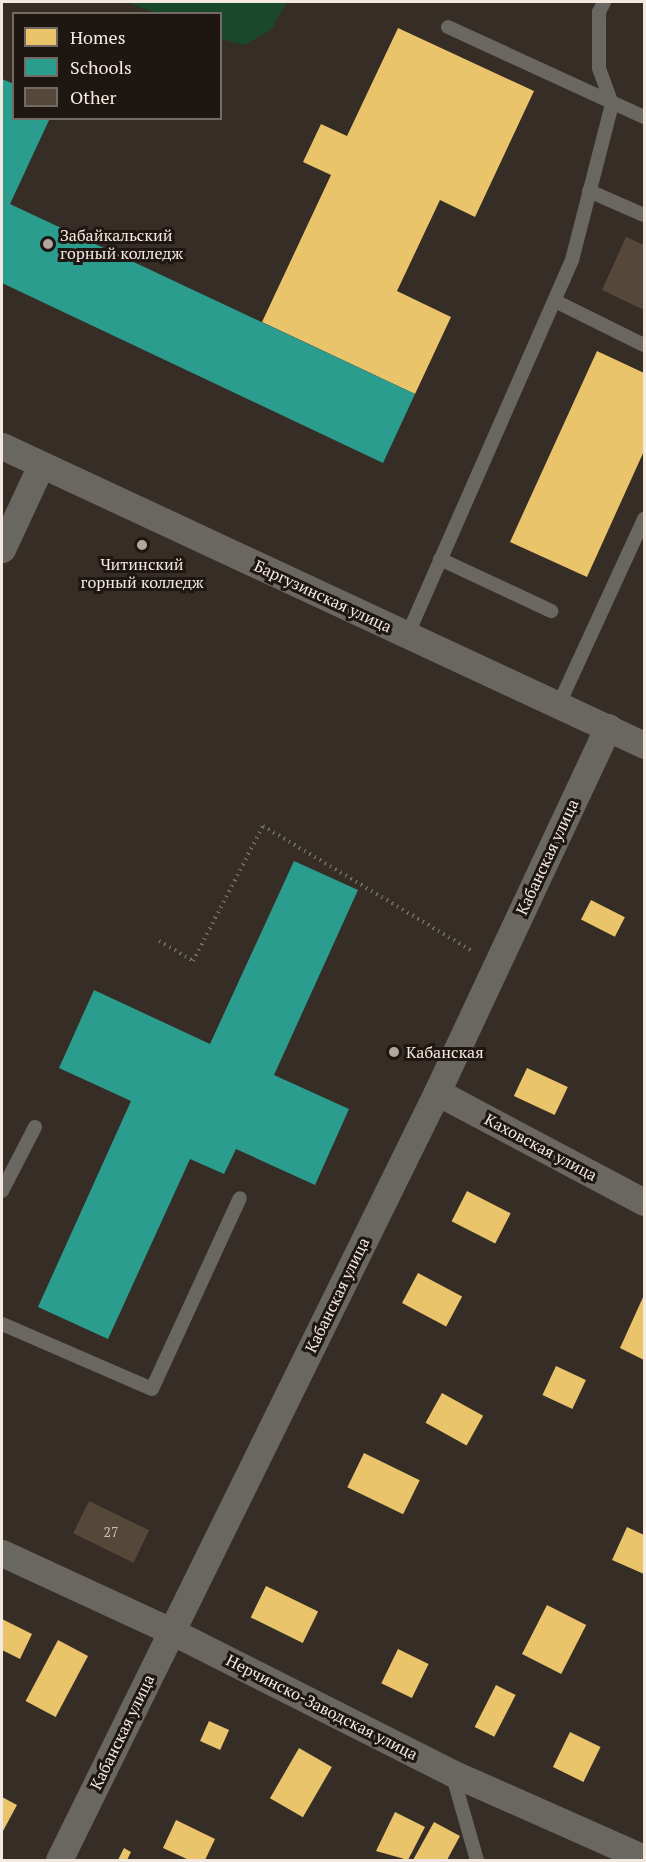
<!DOCTYPE html>
<meta charset="utf-8">
<style>
body{margin:0}
#map{position:relative;width:646px;height:1862px;overflow:hidden;background:#372d27;font-family:"PT Serif",serif}
div>[style]{position:absolute}
.green>*{inset:0;background:#19482a}
.homes>*{inset:0;background:#e9c46a;transform-origin:0 0}
.schools>*{inset:0;background:#2a9d8f}
.building>*{inset:0;background:#55483a;transform-origin:0 0}
.path>*{height:4px;margin-top:-2px;transform-origin:0;background:repeating-linear-gradient(90deg,#6f6c68 0 1.5px,transparent 0 6px)}
.lane>*{height:14px;margin:-7px;padding:0 7px;transform-origin:7px;border-radius:7px;background:#6a6763}
.street>*{height:27px;margin:-13.5px;padding:0 13.5px;transform-origin:13.5px;border-radius:13.5px;background:#6a6763}
.dots>*{width:16px;height:16px;translate:-50% -50%;box-sizing:border-box;border:3px solid #1e1611;border-radius:50%}
span{translate:-50% -50%;white-space:nowrap;text-align:center;line-height:1.15;-webkit-text-stroke:6px #1e1611;paint-order:stroke}
.number-label{font-size:14px;color:#ccc1b7}
.number-label span{-webkit-text-stroke-width:0}
.poi-label{font-size:16px;color:#f4e9e1}
.left{translate:0 -50%;text-align:left}
.street-label{font-size:16px;color:#f4e9e1}
.frame{position:absolute;inset:0;border:3px solid #f4e9e1;pointer-events:none}
.legend{position:absolute;left:12px;top:12px;width:210px;height:108px;box-sizing:border-box;background:#1e1611;border:2px solid #746a64;margin:0;padding:8px 10px;list-style:none;font-size:18px;color:#f4e9e1}
.legend li{display:flex;align-items:center;gap:12px;height:30px}
.legend b{width:30px;border:2px solid #746a64}
</style>
<div id="map">
<div class="green">
<div style="clip-path:polygon(126px 2px,287px 2px,271px 30px,244px 45px,221px 39px,220px 14px,156px 13px)"></div>
</div>
<div class="homes">
<div style="clip-path:polygon(398px 28px,534px 91px,475px 217px,440px 200px,397px 291px,451px 317px,415px 394px,262px 322px,331px 175px,303px 162px,321px 124px,347px 136px)"></div>
<div style="clip-path:polygon(597px 351px,644px 373px,644px 451px,587px 577px,510px 542px)"></div>
<div style="left:591px;top:900px;width:38px;height:22px;rotate:27deg"></div>
<div style="left:527px;top:1068px;width:45px;height:31px;rotate:25deg"></div>
<div style="left:467px;top:1191px;width:49px;height:34px;rotate:27deg"></div>
<div style="left:418px;top:1273px;width:50px;height:34px;rotate:28deg"></div>
<div style="clip-path:polygon(644px 1295px,644px 1360px,620px 1348px)"></div>
<div style="left:556px;top:1366px;width:33px;height:32px;rotate:25deg"></div>
<div style="left:442px;top:1393px;width:47px;height:34px;rotate:29deg"></div>
<div style="left:364px;top:1453px;width:62px;height:38px;rotate:26deg"></div>
<div style="clip-path:polygon(627px 1527px,644px 1535px,644px 1574px,612px 1560px)"></div>
<div style="left:266px;top:1586px;width:58px;height:35px;rotate:26deg"></div>
<div style="left:547px;top:1605px;width:44px;height:55px;rotate:27deg"></div>
<div style="clip-path:polygon(2px 1619px,32px 1634px,20px 1659px,2px 1650px)"></div>
<div style="left:58px;top:1640px;width:34px;height:69px;rotate:28deg"></div>
<div style="left:398px;top:1649px;width:34px;height:38px;rotate:26deg"></div>
<div style="left:496px;top:1685px;width:22px;height:47px;rotate:27deg"></div>
<div style="left:209px;top:1721px;width:22px;height:22px;rotate:24deg"></div>
<div style="left:570px;top:1732px;width:34px;height:39px;rotate:26deg"></div>
<div style="left:299px;top:1748px;width:38px;height:58px;rotate:30deg"></div>
<div style="clip-path:polygon(2px 1797px,17px 1805px,3px 1831px,2px 1830px)"></div>
<div style="clip-path:polygon(395px 1812px,425px 1827px,408px 1860px,376px 1851px)"></div>
<div style="clip-path:polygon(176px 1820px,215px 1839px,205px 1860px,189px 1860px,163px 1848px)"></div>
<div style="clip-path:polygon(434px 1822px,460px 1836px,447px 1860px,413px 1860px)"></div>
<div style="clip-path:polygon(124px 1848px,131px 1852px,127px 1860px,118px 1860px)"></div>
</div>
<div class="schools">
<div style="clip-path:polygon(2px 79px,14px 84px,14px 118px,50px 118px,10px 204px,415px 394px,383px 463px,2px 283px)"></div>
<div style="clip-path:polygon(294px 861px,358px 890px,274px 1075px,349px 1109px,315px 1185px,236px 1149px,224px 1174px,190px 1159px,108px 1339px,38px 1307px,131px 1101px,59px 1068px,94px 990px,210px 1044px)"></div>
</div>
<div class="building">
<div style="clip-path:polygon(626px 237px,644px 245px,644px 310px,602px 290px)"></div>
<div style="left:89px;top:1501px;width:67px;height:36px;rotate:26deg"></div>
</div>
<div class="path">
<div style="left:159px;top:941px;width:39px;rotate:30deg"></div>
<div style="left:193px;top:961px;width:152px;rotate:-62.6deg"></div>
<div style="left:263px;top:826px;width:244px;rotate:30.9deg"></div>
</div>
<div class="lane">
<div style="left:448px;top:27px;width:216px;rotate:24.7deg"></div>
<div style="left:589px;top:191px;width:60px;rotate:23.6deg"></div>
<div style="left:555px;top:301px;width:99px;rotate:26.3deg"></div>
<div style="left:440px;top:559px;width:123px;rotate:25.1deg"></div>
<div style="left:407px;top:636px;width:411px;rotate:-66.3deg"></div>
<div style="left:572px;top:260px;width:161px;rotate:-75.6deg"></div>
<div style="left:612px;top:104px;width:38px;rotate:-110deg"></div>
<div style="left:599px;top:68px;width:56px;rotate:-90deg"></div>
<div style="left:599px;top:12px;width:11px;rotate:-63deg"></div>
<div style="left:559px;top:704px;width:204px;rotate:-65.3deg"></div>
<div style="left:2px;top:1191px;width:72px;rotate:-62.7deg"></div>
<div style="left:2px;top:1324px;width:163px;rotate:23.4deg"></div>
<div style="left:152px;top:1389px;width:210px;rotate:-65.3deg"></div>
<div style="left:452px;top:1773px;width:91px;rotate:74deg"></div>
</div>
<div class="street">
<div style="left:2px;top:446px;width:708px;rotate:24.97deg"></div>
<div style="left:2px;top:549px;width:93px;rotate:-65.1deg"></div>
<div style="left:437px;top:1092px;width:234px;rotate:28deg"></div>
<div style="left:2px;top:1553px;width:186px;rotate:24.8deg"></div>
<div style="left:171px;top:1631px;width:315px;rotate:26.8deg"></div>
<div style="left:452px;top:1773px;width:210px;rotate:23.9deg"></div>
<div style="left:59px;top:1860px;width:856px;rotate:-63.79deg"></div>
<div style="left:437px;top:1092px;width:403px;rotate:-64.9deg"></div>
</div>
<div class="dots">
<div style="left:48px;top:244px;background:#b2a7a0"></div>
<div style="left:142px;top:545px;background:#b2a7a0"></div>
<div style="left:394px;top:1052px;background:#b2a7a0"></div>
</div>
<div class="number-label">
<span style="left:111px;top:1532px">27</span>
</div>
<div class="poi-label">
<span class="left" style="left:60px;top:244px">Забайкальский<br>горный колледж</span>
<span style="left:142px;top:573px">Читинский<br>горный колледж</span>
<span class="left" style="left:406px;top:1052px">Кабанская</span>
</div>
<div class="street-label">
<span style="left:323px;top:596px;rotate:25deg">Баргузинская улица</span>
<span style="left:547px;top:857px;rotate:-65deg">Кабанская улица</span>
<span style="left:541px;top:1147px;rotate:28deg">Каховская улица</span>
<span style="left:337px;top:1295px;rotate:-64deg">Кабанская улица</span>
<span style="left:322px;top:1707px;rotate:27deg">Нерчинско-Заводская улица</span>
<span style="left:122px;top:1732px;rotate:-64deg">Кабанская улица</span>
</div>
<div class="frame"></div>
<ul class="legend">
<li><b style="height:16px;background:#e9c46a"></b>Homes</li>
<li><b style="height:16px;background:#2a9d8f"></b>Schools</li>
<li><b style="height:16px;background:#55483a"></b>Other</li>
</ul>
</div>
